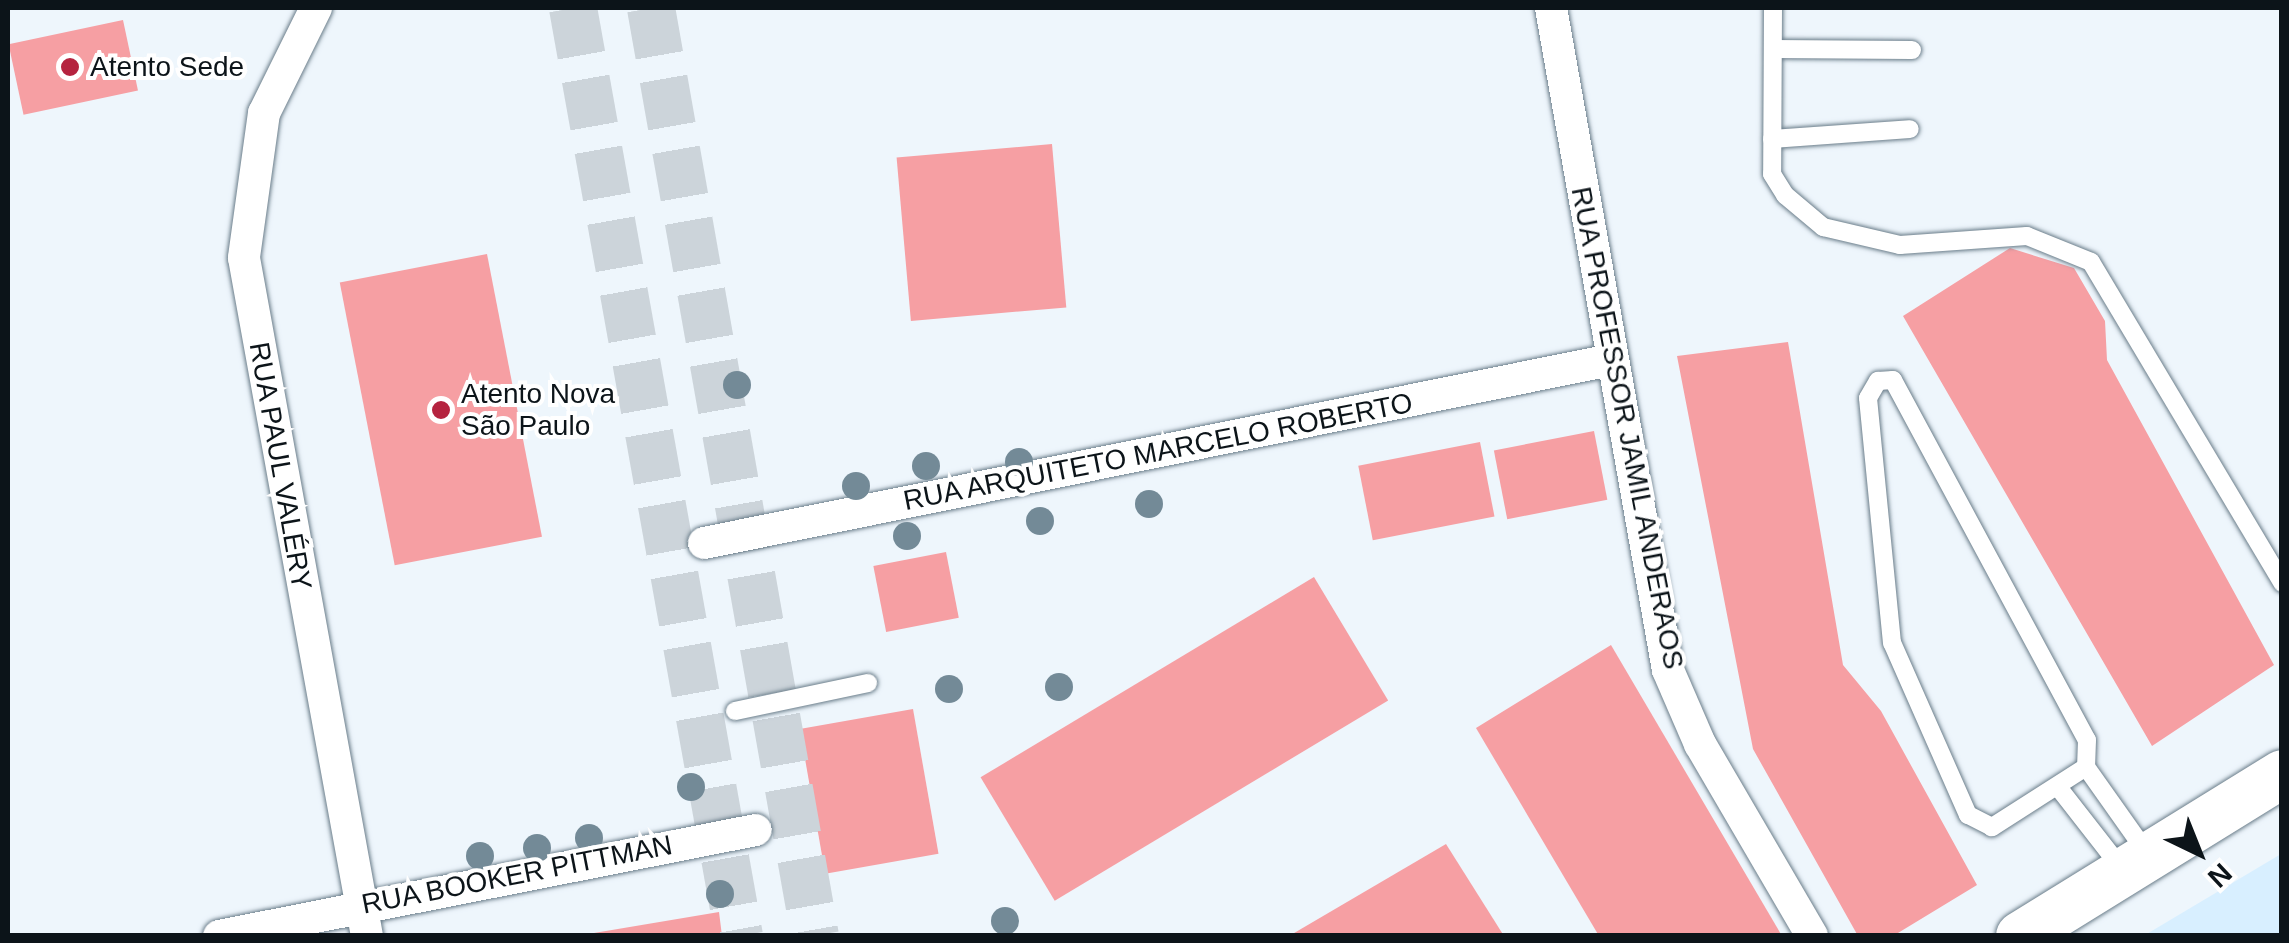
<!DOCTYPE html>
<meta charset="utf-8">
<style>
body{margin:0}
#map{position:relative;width:2289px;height:943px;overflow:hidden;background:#eef6fc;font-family:Arial,sans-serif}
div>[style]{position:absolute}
.built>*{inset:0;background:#d8efff}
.building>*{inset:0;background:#f69fa3;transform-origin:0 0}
.secondary-tunnel>*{height:48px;margin-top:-24px;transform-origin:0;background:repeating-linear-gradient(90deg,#ccd4da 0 48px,transparent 0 72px)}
.roads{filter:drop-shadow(0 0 2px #6a7d8a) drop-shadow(0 0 2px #6a7d8a)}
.lane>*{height:18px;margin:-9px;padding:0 9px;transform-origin:9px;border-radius:9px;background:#fff}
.street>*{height:32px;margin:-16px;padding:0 16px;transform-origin:16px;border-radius:16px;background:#fff}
.secondary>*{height:48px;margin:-24px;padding:0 24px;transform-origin:24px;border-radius:24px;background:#fff}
.trees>*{width:28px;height:28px;margin:-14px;border-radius:50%;background:#738a97}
.dots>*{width:28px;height:28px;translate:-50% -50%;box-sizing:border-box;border:5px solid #fff;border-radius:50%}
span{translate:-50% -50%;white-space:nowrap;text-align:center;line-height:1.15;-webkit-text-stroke:8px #fff;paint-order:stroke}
.poi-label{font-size:28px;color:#0c1419}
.left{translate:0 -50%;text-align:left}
.street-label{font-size:28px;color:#0c1419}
.frame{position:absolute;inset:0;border:10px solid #0c1419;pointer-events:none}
.north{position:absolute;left:2149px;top:803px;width:100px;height:100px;-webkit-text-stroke:8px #fff;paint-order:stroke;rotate:137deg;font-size:28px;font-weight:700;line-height:40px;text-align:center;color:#0c1419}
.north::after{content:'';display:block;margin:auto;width:35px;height:45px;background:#0c1419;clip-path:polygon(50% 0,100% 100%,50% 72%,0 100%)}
</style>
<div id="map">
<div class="built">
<div style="clip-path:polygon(2281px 854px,2281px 935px,2145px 935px)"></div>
</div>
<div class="building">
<div style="left:123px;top:20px;width:72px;height:117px;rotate:78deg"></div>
<div style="left:1052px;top:144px;width:164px;height:156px;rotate:85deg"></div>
<div style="clip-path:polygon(2010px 248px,2074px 268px,2105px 321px,2107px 360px,2274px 665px,2152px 746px,1903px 316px)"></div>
<div style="left:487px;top:254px;width:288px;height:150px;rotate:79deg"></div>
<div style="clip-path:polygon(1788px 342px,1843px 665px,1881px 711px,1977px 885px,1893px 936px,1858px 936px,1753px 749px,1677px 356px)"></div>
<div style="left:1594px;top:431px;width:70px;height:102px;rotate:79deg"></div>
<div style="left:1480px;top:442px;width:76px;height:124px;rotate:79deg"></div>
<div style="left:946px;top:552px;width:67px;height:74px;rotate:79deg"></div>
<div style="left:1314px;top:577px;width:144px;height:389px;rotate:59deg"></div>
<div style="clip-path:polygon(1611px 645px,1782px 936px,1599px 936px,1476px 728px)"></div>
<div style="left:913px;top:709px;width:147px;height:115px;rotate:80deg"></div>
<div style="clip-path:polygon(1446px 844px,1504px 936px,1289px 936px)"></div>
<div style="clip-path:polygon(719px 912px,722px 936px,594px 936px,594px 933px)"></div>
</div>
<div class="secondary-tunnel">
<div style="left:573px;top:8px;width:943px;rotate:79.86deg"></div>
<div style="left:651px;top:8px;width:942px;rotate:79.98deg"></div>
</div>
<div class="roads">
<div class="lane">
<div style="left:1773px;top:8px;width:166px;rotate:90.3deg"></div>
<div style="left:1772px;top:174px;width:25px;rotate:58deg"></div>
<div style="left:1785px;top:195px;width:50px;rotate:40.1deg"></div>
<div style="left:1823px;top:227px;width:79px;rotate:13.2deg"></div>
<div style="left:1900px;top:245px;width:127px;rotate:-4.1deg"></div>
<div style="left:2027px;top:236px;width:69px;rotate:22.1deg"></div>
<div style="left:2091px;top:262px;width:374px;rotate:59.2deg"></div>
<div style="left:1773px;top:49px;width:139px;rotate:0.4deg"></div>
<div style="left:1772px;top:139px;width:138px;rotate:-4.1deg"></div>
<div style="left:1893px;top:380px;width:409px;rotate:61.7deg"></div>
<div style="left:2087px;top:740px;width:27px;rotate:92deg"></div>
<div style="left:2086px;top:767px;width:112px;rotate:147.4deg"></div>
<div style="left:1992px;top:827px;width:27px;rotate:-153deg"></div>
<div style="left:1968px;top:815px;width:188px;rotate:-113.8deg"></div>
<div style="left:1892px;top:643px;width:246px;rotate:-95.6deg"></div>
<div style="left:1868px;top:398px;width:20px;rotate:-60deg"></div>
<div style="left:1878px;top:381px;width:15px;rotate:-4deg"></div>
<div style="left:735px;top:711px;width:136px;rotate:-11.9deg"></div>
<div style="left:2086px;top:767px;width:109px;rotate:54.7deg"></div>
<div style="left:2058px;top:787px;width:104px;rotate:52deg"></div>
</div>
<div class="street">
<div style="left:316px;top:8px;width:117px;rotate:116.3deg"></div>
<div style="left:264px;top:113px;width:146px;rotate:97.9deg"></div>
<div style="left:244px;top:258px;width:689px;rotate:79.72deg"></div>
<div style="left:1551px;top:8px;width:672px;rotate:79.98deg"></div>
<div style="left:1668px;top:670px;width:81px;rotate:66.6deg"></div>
<div style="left:1700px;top:744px;width:222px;rotate:59.7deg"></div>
<div style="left:704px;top:543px;width:925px;rotate:-11.41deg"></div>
<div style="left:219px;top:936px;width:547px;rotate:-11.17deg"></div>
</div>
<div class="secondary">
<div style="left:2020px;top:936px;width:308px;rotate:-31.7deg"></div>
</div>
</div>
<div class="trees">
<div style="left:737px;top:385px"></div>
<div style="left:1019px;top:462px"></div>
<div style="left:926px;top:466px"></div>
<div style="left:856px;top:486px"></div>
<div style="left:1149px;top:504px"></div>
<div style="left:1040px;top:521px"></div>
<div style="left:907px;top:536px"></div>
<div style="left:1059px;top:687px"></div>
<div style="left:949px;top:689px"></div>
<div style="left:691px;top:787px"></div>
<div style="left:589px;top:838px"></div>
<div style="left:537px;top:848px"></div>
<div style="left:480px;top:856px"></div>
<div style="left:720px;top:894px"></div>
<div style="left:1005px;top:921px"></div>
</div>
<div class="dots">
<div style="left:70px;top:67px;background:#b5233f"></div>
<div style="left:441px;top:410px;background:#b5233f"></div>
</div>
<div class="poi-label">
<span class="left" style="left:90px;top:67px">Atento Sede</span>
<span class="left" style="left:461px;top:410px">Atento Nova<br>São Paulo</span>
</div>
<div class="street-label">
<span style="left:1627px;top:428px;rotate:79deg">RUA PROFESSOR JAMIL ANDERAOS</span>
<span style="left:1158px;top:452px;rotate:-11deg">RUA ARQUITETO MARCELO ROBERTO</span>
<span style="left:280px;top:466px;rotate:80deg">RUA PAUL VALÉRY</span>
<span style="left:517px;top:875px;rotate:-11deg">RUA BOOKER PITTMAN</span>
</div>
<div class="frame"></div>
<div class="north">N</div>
</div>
